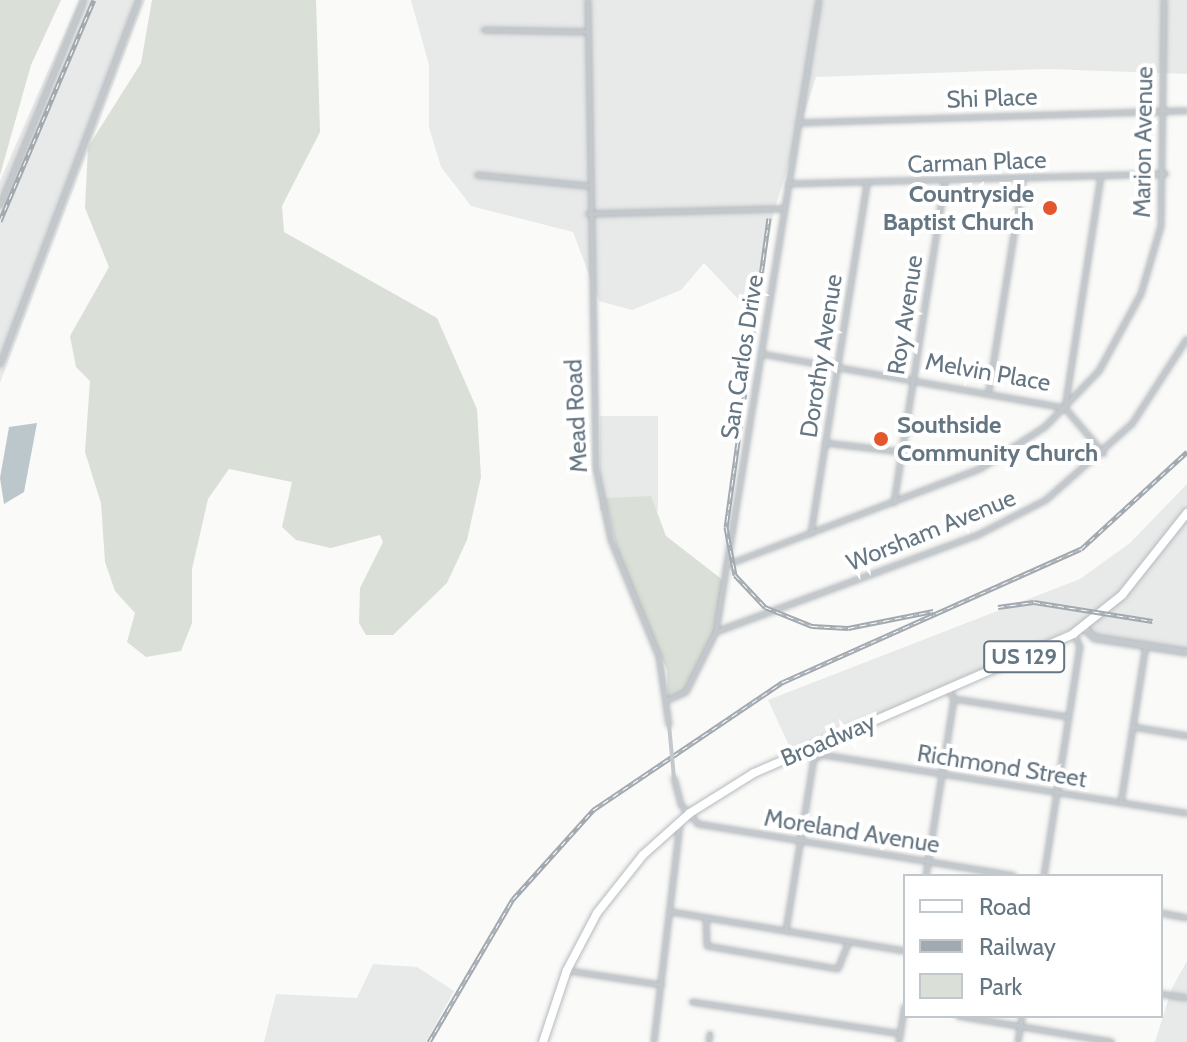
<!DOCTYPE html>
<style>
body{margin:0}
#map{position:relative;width:1187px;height:1042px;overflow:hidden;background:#fafaf8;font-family:Cabin,sans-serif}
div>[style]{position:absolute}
.built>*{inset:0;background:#e8e9e9;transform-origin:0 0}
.green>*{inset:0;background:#dadfd7}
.water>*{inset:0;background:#bbc7cb}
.roads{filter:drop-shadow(0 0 2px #b5babe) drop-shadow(0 0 2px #b5babe)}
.minor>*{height:4px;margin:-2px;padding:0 2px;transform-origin:2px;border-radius:2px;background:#c3c8cc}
.tertiary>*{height:6px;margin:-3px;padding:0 3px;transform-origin:3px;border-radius:3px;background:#c3c8cc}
.primary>*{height:8px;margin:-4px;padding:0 4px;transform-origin:4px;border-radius:4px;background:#fff}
.rail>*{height:5px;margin-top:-2.5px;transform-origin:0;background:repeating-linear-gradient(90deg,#fff 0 6px,#a2aab0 0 12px);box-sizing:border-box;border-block:2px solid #a2aab0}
.minor-bridge>*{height:4px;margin:-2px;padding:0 2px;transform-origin:2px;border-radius:2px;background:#c3c8cc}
.dots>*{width:22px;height:22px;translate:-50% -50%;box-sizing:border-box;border:4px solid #fff;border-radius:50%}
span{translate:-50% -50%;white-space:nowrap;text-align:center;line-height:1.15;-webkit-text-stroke:8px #fff;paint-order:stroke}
.shield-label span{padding:2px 6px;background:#fff;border:2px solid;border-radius:6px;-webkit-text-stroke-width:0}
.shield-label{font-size:22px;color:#657683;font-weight:700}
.street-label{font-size:24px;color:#657683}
.poi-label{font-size:24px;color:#657683;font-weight:700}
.right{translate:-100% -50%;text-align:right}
.left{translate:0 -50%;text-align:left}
.legend{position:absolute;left:903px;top:874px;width:260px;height:144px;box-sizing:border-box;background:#fff;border:2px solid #c1c8cd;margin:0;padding:10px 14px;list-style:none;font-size:24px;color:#657683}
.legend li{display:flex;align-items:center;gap:16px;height:40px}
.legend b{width:40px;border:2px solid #c1c8cd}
</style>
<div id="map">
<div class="built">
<div style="clip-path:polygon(79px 0,145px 0,0 383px,0 181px)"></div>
<div style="clip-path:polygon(411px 0,1187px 0,1187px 74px,1048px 69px,816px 77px,774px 211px,755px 317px,704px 263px,681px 290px,632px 310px,599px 301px,573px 232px,471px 206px,441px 167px,429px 127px,429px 65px)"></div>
<div style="left:600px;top:416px;width:58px;height:95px"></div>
<div style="clip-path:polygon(1187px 484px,1187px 651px,1068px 631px,792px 752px,768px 700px,1080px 579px,1130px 543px)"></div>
<div style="clip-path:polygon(1187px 961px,1187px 1042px,1155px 1042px,1172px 988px)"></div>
<div style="clip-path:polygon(373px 964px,417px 967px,454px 991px,426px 1042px,264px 1042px,276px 994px,357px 998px)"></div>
</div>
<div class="green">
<div style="clip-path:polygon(0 0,61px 0,31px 65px,0 175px)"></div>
<div style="clip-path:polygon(152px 0,316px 0,320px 132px,282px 206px,284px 232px,437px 318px,477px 409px,481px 477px,467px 540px,447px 583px,393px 635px,366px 635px,359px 623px,360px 588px,383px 542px,380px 535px,331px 548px,296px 540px,282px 527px,292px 482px,229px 469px,208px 499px,192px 569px,192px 623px,181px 651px,146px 657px,127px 642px,135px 613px,115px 591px,105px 562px,101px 503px,85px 452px,90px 381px,76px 367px,70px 336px,109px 267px,85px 208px,88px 147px,141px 63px)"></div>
<div style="clip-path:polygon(651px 496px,666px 536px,724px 581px,716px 633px,688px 689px,668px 701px,667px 670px,619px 557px,605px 498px)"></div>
</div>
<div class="water">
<div style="clip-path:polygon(37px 423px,24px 492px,4px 504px,0 478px,9px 427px)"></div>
</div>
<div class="roads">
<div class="minor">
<div style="left:588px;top:0;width:468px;rotate:89deg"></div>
<div style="left:596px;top:468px;width:74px;rotate:78.2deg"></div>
<div style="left:611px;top:540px;width:126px;rotate:67.7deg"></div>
<div style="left:659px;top:657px;width:69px;rotate:81.6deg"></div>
<div style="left:484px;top:30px;width:103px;rotate:1.1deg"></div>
<div style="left:798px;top:123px;width:389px;rotate:-1.8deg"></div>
<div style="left:477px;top:175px;width:111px;rotate:5.7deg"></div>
<div style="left:1101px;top:176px;width:235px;rotate:98.8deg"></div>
<div style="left:1065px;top:408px;width:60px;rotate:49.7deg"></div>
<div style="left:788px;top:184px;width:378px;rotate:-1.5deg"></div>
<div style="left:0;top:206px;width:222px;rotate:-67.8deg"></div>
<div style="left:588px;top:214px;width:196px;rotate:-1.5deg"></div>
<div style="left:761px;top:354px;width:309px;rotate:10.1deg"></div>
<div style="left:0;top:365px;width:391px;rotate:-69.2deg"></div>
<div style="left:989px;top:391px;width:216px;rotate:-80.9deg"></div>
<div style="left:825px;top:443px;width:77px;rotate:6.8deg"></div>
<div style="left:894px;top:503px;width:325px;rotate:-81deg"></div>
<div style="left:811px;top:534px;width:355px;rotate:-80.9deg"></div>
<div style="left:727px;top:565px;width:271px;rotate:-20.8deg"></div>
<div style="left:980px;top:469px;width:77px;rotate:-32.9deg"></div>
<div style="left:1045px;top:427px;width:78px;rotate:-46deg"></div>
<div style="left:1099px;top:371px;width:88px;rotate:-61.4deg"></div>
<div style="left:1141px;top:294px;width:71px;rotate:-73.6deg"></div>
<div style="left:1161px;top:226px;width:226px;rotate:-89.2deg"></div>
<div style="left:716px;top:632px;width:279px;rotate:-20.3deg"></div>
<div style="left:978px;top:535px;width:76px;rotate:-27.2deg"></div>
<div style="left:1046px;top:500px;width:115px;rotate:-41.5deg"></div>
<div style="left:1132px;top:424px;width:101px;rotate:-57.1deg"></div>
<div style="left:954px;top:699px;width:116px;rotate:8.9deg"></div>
<div style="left:666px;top:701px;width:22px;rotate:-24deg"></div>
<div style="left:686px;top:692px;width:67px;rotate:-63.4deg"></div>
<div style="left:716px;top:632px;width:640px;rotate:-80.74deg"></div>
<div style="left:1133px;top:727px;width:55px;rotate:9.5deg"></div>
<div style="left:823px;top:755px;width:369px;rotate:9.1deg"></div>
<div style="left:674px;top:778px;width:28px;rotate:75deg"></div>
<div style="left:681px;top:805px;width:25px;rotate:48deg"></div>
<div style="left:698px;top:824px;width:320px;rotate:9.3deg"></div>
<div style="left:1121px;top:803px;width:160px;rotate:-81deg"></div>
<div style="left:926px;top:876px;width:179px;rotate:-81deg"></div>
<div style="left:954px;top:699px;width:10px;rotate:-119deg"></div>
<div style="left:1044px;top:876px;width:232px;rotate:-81.1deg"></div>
<div style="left:1080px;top:647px;width:13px;rotate:-113deg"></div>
<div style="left:672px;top:912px;width:236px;rotate:9.5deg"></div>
<div style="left:1161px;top:913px;width:26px;rotate:11deg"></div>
<div style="left:706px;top:918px;width:28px;rotate:88deg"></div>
<div style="left:707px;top:946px;width:133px;rotate:10deg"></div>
<div style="left:838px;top:969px;width:29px;rotate:-68deg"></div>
<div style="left:786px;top:931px;width:174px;rotate:-80.8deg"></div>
<div style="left:814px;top:759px;width:10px;rotate:-24deg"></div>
<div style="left:569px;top:971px;width:94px;rotate:8.6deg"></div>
<div style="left:1161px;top:994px;width:26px;rotate:9deg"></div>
<div style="left:692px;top:1002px;width:210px;rotate:8.7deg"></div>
<div style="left:958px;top:1016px;width:156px;rotate:9.6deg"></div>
<div style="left:654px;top:1042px;width:221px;rotate:-83.2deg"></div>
<div style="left:709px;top:1042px;width:8px;rotate:-83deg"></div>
<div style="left:899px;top:1042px;width:36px;rotate:-81deg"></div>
<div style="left:1018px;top:1042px;width:26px;rotate:-81deg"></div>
</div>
<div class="tertiary">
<div style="left:1083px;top:627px;width:16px;rotate:43deg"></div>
<div style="left:1095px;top:638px;width:93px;rotate:8.7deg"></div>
</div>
<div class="primary">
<div style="left:543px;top:1042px;width:76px;rotate:-71.6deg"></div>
<div style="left:567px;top:970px;width:64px;rotate:-62.2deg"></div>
<div style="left:597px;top:913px;width:74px;rotate:-51.6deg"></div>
<div style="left:643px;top:855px;width:63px;rotate:-41.8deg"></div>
<div style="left:690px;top:813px;width:75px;rotate:-32deg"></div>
<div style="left:754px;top:773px;width:348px;rotate:-23.5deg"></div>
<div style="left:1073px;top:634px;width:63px;rotate:-38.5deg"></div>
<div style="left:1122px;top:595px;width:105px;rotate:-51.6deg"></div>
</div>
</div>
<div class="rail">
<div style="left:769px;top:218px;width:312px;rotate:97.9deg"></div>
<div style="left:726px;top:527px;width:49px;rotate:79.4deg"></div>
<div style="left:735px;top:575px;width:44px;rotate:46.8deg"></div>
<div style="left:765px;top:607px;width:51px;rotate:22deg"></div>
<div style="left:812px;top:626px;width:36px;rotate:3deg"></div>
<div style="left:848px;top:628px;width:87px;rotate:-11.3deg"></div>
<div style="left:0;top:221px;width:240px;rotate:-67deg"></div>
<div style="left:998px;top:607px;width:36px;rotate:-8deg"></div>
<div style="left:1034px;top:602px;width:120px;rotate:9.1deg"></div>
<div style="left:429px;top:1042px;width:166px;rotate:-59.6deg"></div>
<div style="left:513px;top:899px;width:120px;rotate:-48deg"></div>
<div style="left:593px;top:810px;width:229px;rotate:-34deg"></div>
<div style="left:783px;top:682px;width:326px;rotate:-24.1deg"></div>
<div style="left:1081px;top:549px;width:144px;rotate:-42.5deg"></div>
</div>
<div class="minor-bridge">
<div style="left:669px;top:725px;width:53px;rotate:84.6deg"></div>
</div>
<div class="dots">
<div style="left:1050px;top:208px;background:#e4572e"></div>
<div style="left:881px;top:439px;background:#e4572e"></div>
</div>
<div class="shield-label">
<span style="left:1024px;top:657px">US 129</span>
</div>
<div class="street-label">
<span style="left:992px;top:98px;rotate:-2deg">Shi Place</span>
<span style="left:1143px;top:142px;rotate:-89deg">Marion Avenue</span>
<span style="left:977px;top:162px;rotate:-2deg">Carman Place</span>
<span style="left:905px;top:315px;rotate:-81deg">Roy Avenue</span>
<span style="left:821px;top:356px;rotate:-81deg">Dorothy Avenue</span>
<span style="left:742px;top:357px;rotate:-81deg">San Carlos Drive</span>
<span style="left:988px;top:372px;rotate:10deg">Melvin Place</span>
<span style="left:576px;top:416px;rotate:-93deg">Mead Road</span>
<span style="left:931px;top:530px;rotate:-22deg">Worsham Avenue</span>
<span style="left:828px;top:740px;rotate:-23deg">Broadway</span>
<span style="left:1002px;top:766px;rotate:9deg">Richmond Street</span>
<span style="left:852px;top:831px;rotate:9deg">Moreland Avenue</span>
</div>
<div class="poi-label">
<span class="right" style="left:1034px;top:208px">Countryside<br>Baptist Church</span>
<span class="left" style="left:897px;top:439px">Southside<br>Community Church</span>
</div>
<ul class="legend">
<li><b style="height:10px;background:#fff"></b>Road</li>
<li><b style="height:10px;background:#a2aab0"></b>Railway</li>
<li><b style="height:22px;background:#dadfd7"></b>Park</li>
</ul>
</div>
